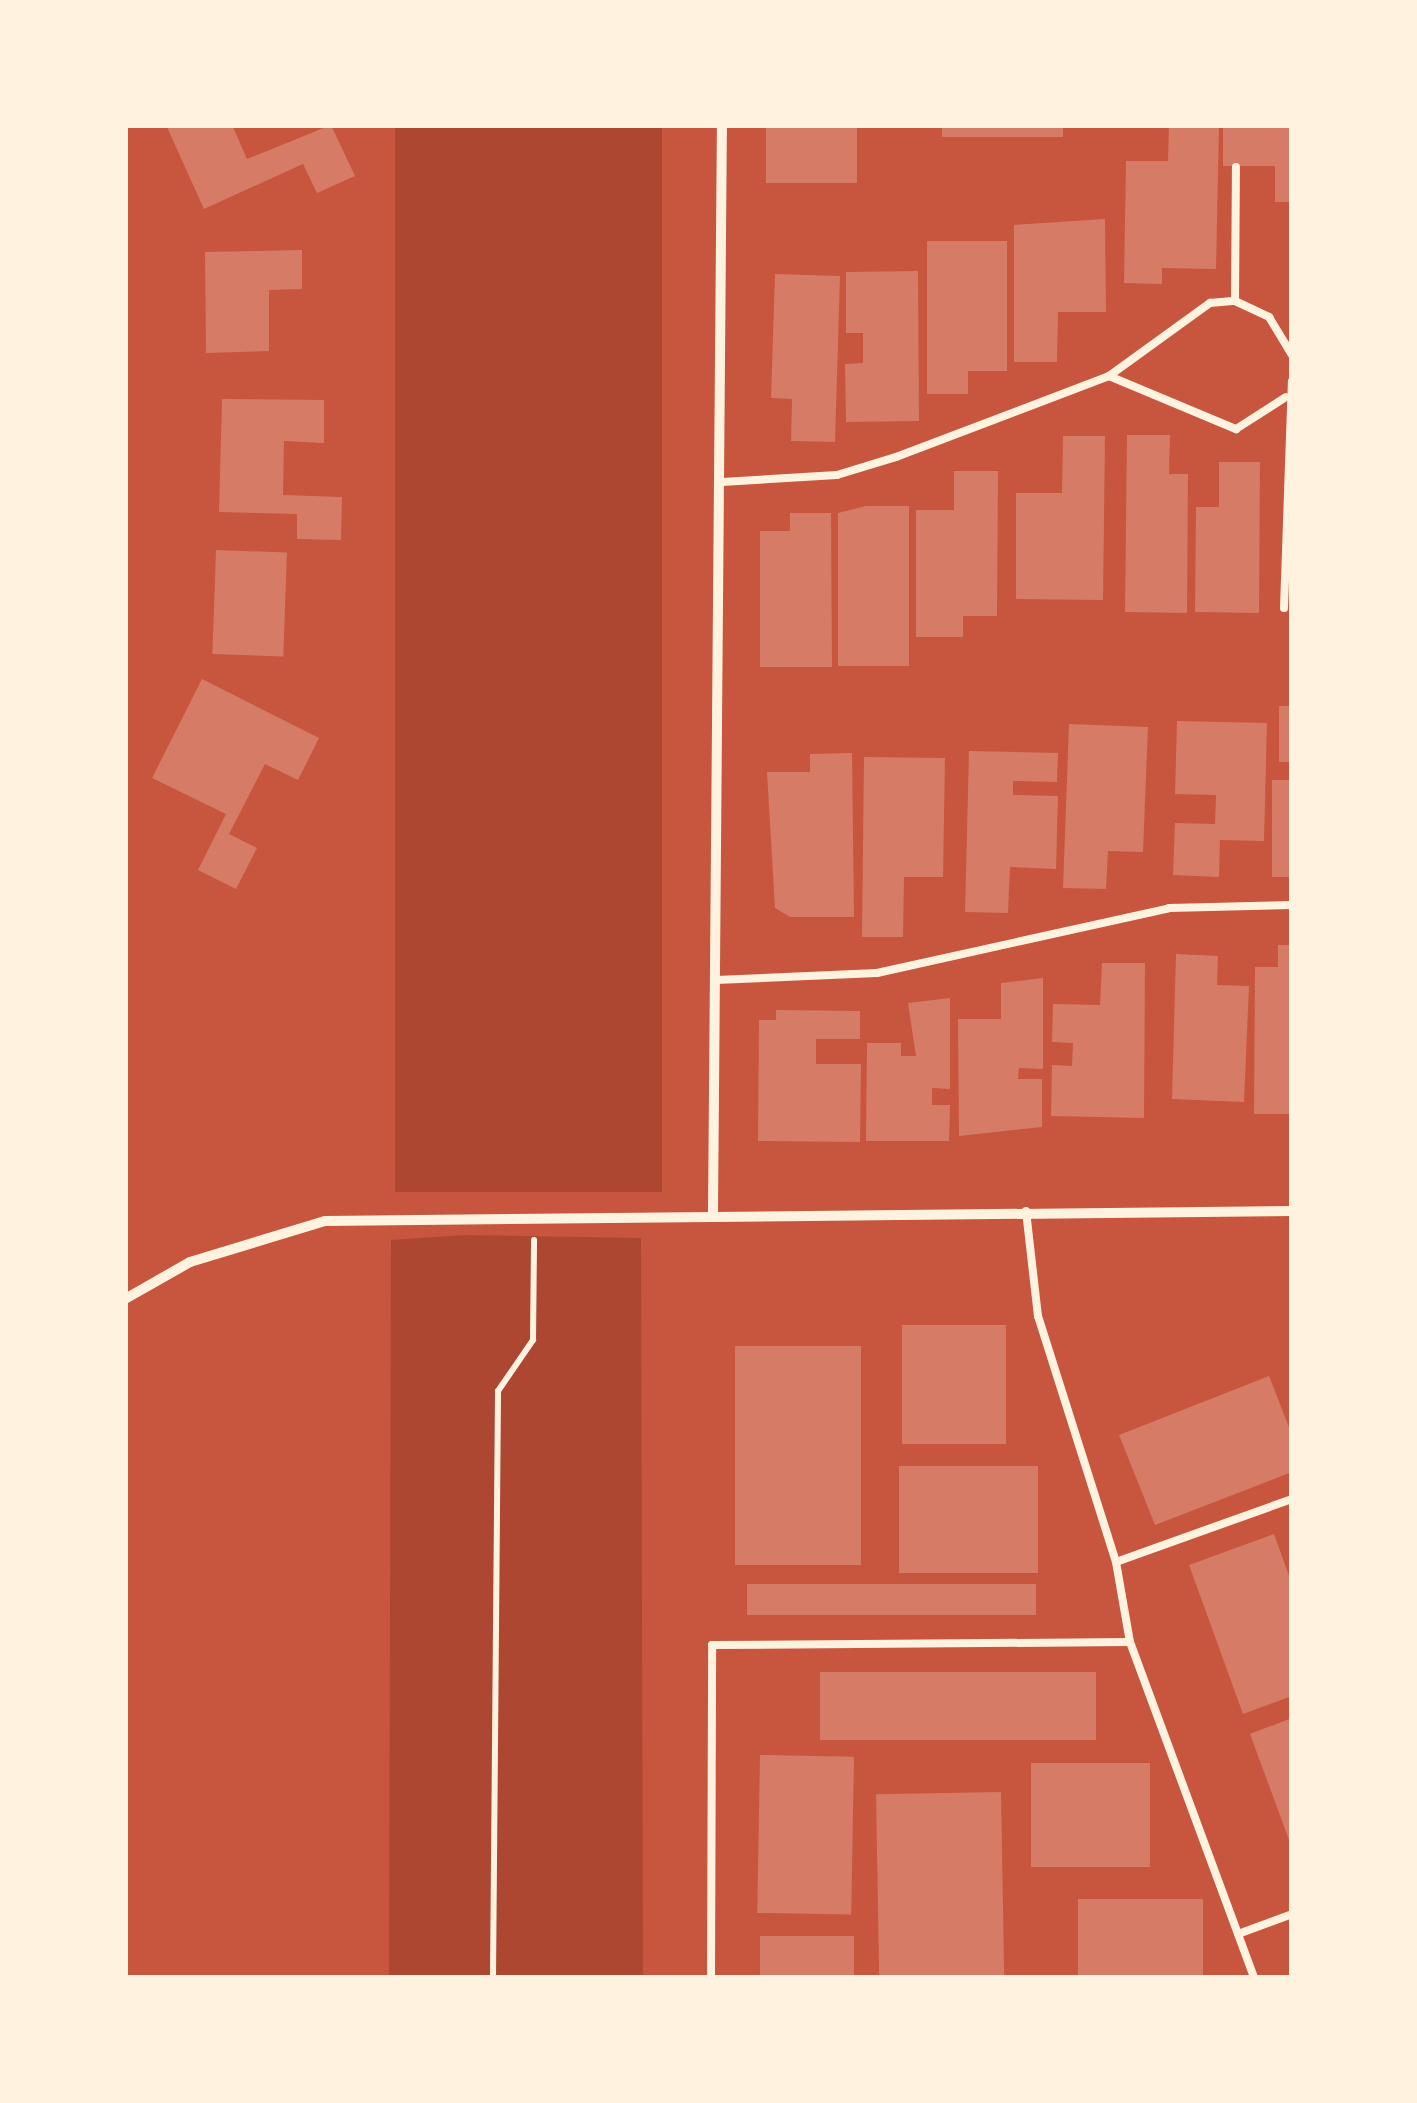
<!DOCTYPE html>
<style>
body{margin:0}
#map{position:relative;width:1417px;height:2103px;overflow:hidden;background:#c8553d;font-family:"Space Grotesk",sans-serif}
div>[style]{position:absolute}
.green>*{inset:0;background:#ae4732;transform-origin:0 0}
.building>*{inset:0;background:#d67c66;transform-origin:0 0}
.path>*{height:6px;margin:-3px;padding:0 3px;transform-origin:3px;border-radius:3px;background:#fff3e0}
.service>*{height:8px;margin:-4px;padding:0 4px;transform-origin:4px;border-radius:4px;background:#fff3e0}
.minor>*{height:10px;margin:-5px;padding:0 5px;transform-origin:5px;border-radius:5px;background:#fff3e0}
span{translate:-50% -50%;white-space:nowrap;text-align:center;line-height:1.15;-webkit-text-stroke:10px #fff3e0;paint-order:stroke}
.frame{position:absolute;inset:0;border:128px solid #fff3e0;pointer-events:none}
</style>
<div id="map">
<div class="green">
<div style="left:395px;top:125px;width:267px;height:1067px"></div>
<div style="clip-path:polygon(465px 1235px,641px 1238px,643px 1978px,389px 1978px,391px 1240px)"></div>
</div>
<div class="building">
<div style="clip-path:polygon(166px 125px,232px 125px,247px 159px,331px 125px,355px 176px,317px 193px,303px 164px,204px 209px)"></div>
<div style="left:766px;top:125px;width:91px;height:58px"></div>
<div style="left:942px;top:125px;width:121px;height:12px"></div>
<div style="clip-path:polygon(1169px 125px,1219px 125px,1216px 269px,1162px 268px,1162px 284px,1124px 283px,1126px 161px,1168px 161px)"></div>
<div style="clip-path:polygon(1223px 125px,1292px 126px,1292px 202px,1275px 202px,1275px 166px,1223px 166px)"></div>
<div style="clip-path:polygon(1105px 219px,1106px 312px,1058px 312px,1057px 362px,1014px 362px,1014px 225px)"></div>
<div style="clip-path:polygon(927px 241px,1007px 241px,1007px 371px,968px 371px,968px 394px,927px 394px)"></div>
<div style="clip-path:polygon(302px 250px,302px 289px,269px 290px,269px 351px,206px 353px,205px 252px)"></div>
<div style="clip-path:polygon(918px 271px,919px 421px,846px 422px,845px 364px,863px 363px,863px 333px,846px 333px,846px 272px)"></div>
<div style="clip-path:polygon(775px 274px,840px 276px,835px 442px,791px 441px,792px 399px,771px 398px)"></div>
<div style="clip-path:polygon(222px 399px,324px 400px,324px 443px,284px 441px,283px 495px,342px 497px,341px 540px,297px 539px,297px 514px,219px 512px)"></div>
<div style="clip-path:polygon(1127px 435px,1170px 435px,1169px 474px,1188px 474px,1187px 613px,1125px 612px)"></div>
<div style="clip-path:polygon(1063px 436px,1105px 436px,1103px 600px,1016px 599px,1016px 493px,1062px 493px)"></div>
<div style="clip-path:polygon(1219px 462px,1260px 462px,1259px 613px,1195px 612px,1196px 507px,1219px 507px)"></div>
<div style="clip-path:polygon(954px 471px,998px 471px,997px 616px,963px 616px,963px 637px,916px 637px,916px 510px,954px 510px)"></div>
<div style="clip-path:polygon(866px 506px,909px 506px,909px 666px,838px 666px,838px 513px)"></div>
<div style="clip-path:polygon(790px 513px,831px 513px,832px 667px,760px 667px,760px 531px,790px 531px)"></div>
<div style="left:216px;top:550px;width:71px;height:104px;rotate:2deg"></div>
<div style="clip-path:polygon(202px 679px,319px 738px,298px 780px,265px 764px,229px 834px,257px 848px,236px 889px,198px 870px,226px 814px,152px 778px)"></div>
<div style="left:1279px;top:706px;width:13px;height:56px"></div>
<div style="clip-path:polygon(1177px 721px,1267px 723px,1264px 841px,1220px 840px,1219px 877px,1173px 875px,1175px 823px,1215px 824px,1216px 795px,1175px 794px)"></div>
<div style="clip-path:polygon(1069px 724px,1148px 727px,1143px 852px,1108px 851px,1106px 889px,1063px 888px)"></div>
<div style="clip-path:polygon(969px 751px,1058px 753px,1057px 782px,1013px 781px,1013px 795px,1058px 796px,1056px 869px,1010px 867px,1008px 913px,965px 912px)"></div>
<div style="clip-path:polygon(852px 753px,854px 917px,790px 917px,775px 908px,767px 772px,810px 772px,810px 754px)"></div>
<div style="clip-path:polygon(864px 757px,945px 758px,943px 877px,904px 877px,903px 937px,862px 937px)"></div>
<div style="left:1292px;top:780px;width:97px;height:20px;rotate:90deg"></div>
<div style="clip-path:polygon(1278px 945px,1292px 945px,1292px 1114px,1254px 1114px,1255px 967px,1278px 967px)"></div>
<div style="clip-path:polygon(1176px 954px,1218px 956px,1217px 985px,1249px 986px,1244px 1102px,1172px 1099px)"></div>
<div style="clip-path:polygon(1102px 963px,1145px 963px,1144px 1118px,1051px 1116px,1052px 1065px,1072px 1066px,1073px 1043px,1052px 1042px,1053px 1004px,1100px 1005px)"></div>
<div style="clip-path:polygon(1043px 978px,1043px 1069px,1019px 1068px,1018px 1079px,1042px 1079px,1042px 1127px,959px 1136px,958px 1019px,1001px 1019px,1001px 983px)"></div>
<div style="clip-path:polygon(950px 998px,950px 1089px,932px 1088px,932px 1105px,950px 1105px,949px 1141px,866px 1141px,867px 1043px,901px 1043px,901px 1056px,916px 1056px,908px 1003px)"></div>
<div style="clip-path:polygon(776px 1010px,860px 1011px,860px 1039px,816px 1039px,816px 1064px,861px 1064px,860px 1142px,758px 1141px,759px 1020px,776px 1020px)"></div>
<div style="left:1006px;top:1325px;width:119px;height:104px;rotate:90deg"></div>
<div style="left:735px;top:1346px;width:126px;height:219px"></div>
<div style="clip-path:polygon(1269px 1376px,1292px 1435px,1292px 1472px,1155px 1525px,1119px 1435px)"></div>
<div style="left:899px;top:1466px;width:139px;height:107px"></div>
<div style="clip-path:polygon(1274px 1534px,1292px 1584px,1292px 1696px,1243px 1714px,1189px 1565px)"></div>
<div style="left:747px;top:1584px;width:289px;height:31px"></div>
<div style="left:820px;top:1672px;width:276px;height:68px"></div>
<div style="clip-path:polygon(1292px 1718px,1292px 1848px,1250px 1734px)"></div>
<div style="left:760px;top:1755px;width:94px;height:158px;rotate:1deg"></div>
<div style="left:1031px;top:1763px;width:119px;height:104px"></div>
<div style="left:1001px;top:1792px;width:186px;height:125px;rotate:89deg"></div>
<div style="left:1203px;top:1899px;width:79px;height:125px;rotate:90deg"></div>
<div style="left:760px;top:1936px;width:94px;height:42px"></div>
</div>
<div class="path">
<div style="left:493px;top:1978px;width:587px;rotate:-89.51deg"></div>
<div style="left:498px;top:1391px;width:62px;rotate:-55.5deg"></div>
<div style="left:533px;top:1340px;width:100px;rotate:-89.4deg"></div>
</div>
<div class="service">
<div style="left:1235px;top:301px;width:134px;rotate:-89.6deg"></div>
<div style="left:1109px;top:376px;width:138px;rotate:22.7deg"></div>
<div style="left:1236px;top:429px;width:59px;rotate:-32.6deg"></div>
<div style="left:722px;top:482px;width:115px;rotate:-3.5deg"></div>
<div style="left:837px;top:475px;width:62px;rotate:-17deg"></div>
<div style="left:896px;top:457px;width:228px;rotate:-20.8deg"></div>
<div style="left:1109px;top:376px;width:125px;rotate:-35.9deg"></div>
<div style="left:1210px;top:303px;width:25px;rotate:-5deg"></div>
<div style="left:1235px;top:301px;width:38px;rotate:25deg"></div>
<div style="left:1269px;top:317px;width:44px;rotate:58.8deg"></div>
<div style="left:1284px;top:608px;width:227px;rotate:-88deg"></div>
<div style="left:716px;top:980px;width:161px;rotate:-2.5deg"></div>
<div style="left:877px;top:973px;width:299px;rotate:-12.5deg"></div>
<div style="left:1169px;top:908px;width:123px;rotate:-1.4deg"></div>
<div style="left:1026px;top:1211px;width:106px;rotate:83.5deg"></div>
<div style="left:1038px;top:1316px;width:258px;rotate:72.4deg"></div>
<div style="left:1116px;top:1562px;width:81px;rotate:80.1deg"></div>
<div style="left:1130px;top:1642px;width:358px;rotate:69.7deg"></div>
<div style="left:1116px;top:1562px;width:187px;rotate:-19.7deg"></div>
<div style="left:1238px;top:1934px;width:58px;rotate:-20.3deg"></div>
<div style="left:711px;top:1978px;width:333px;rotate:-89.8deg"></div>
<div style="left:712px;top:1645px;width:418px;rotate:-0.4deg"></div>
</div>
<div class="minor">
<div style="left:713px;top:1212px;width:1087px;rotate:-89.53deg"></div>
<div style="left:125px;top:1299px;width:75px;rotate:-29.6deg"></div>
<div style="left:190px;top:1262px;width:141px;rotate:-16.9deg"></div>
<div style="left:325px;top:1221px;width:967px;rotate:-0.59deg"></div>
</div>
<div class="frame"></div>
</div>
